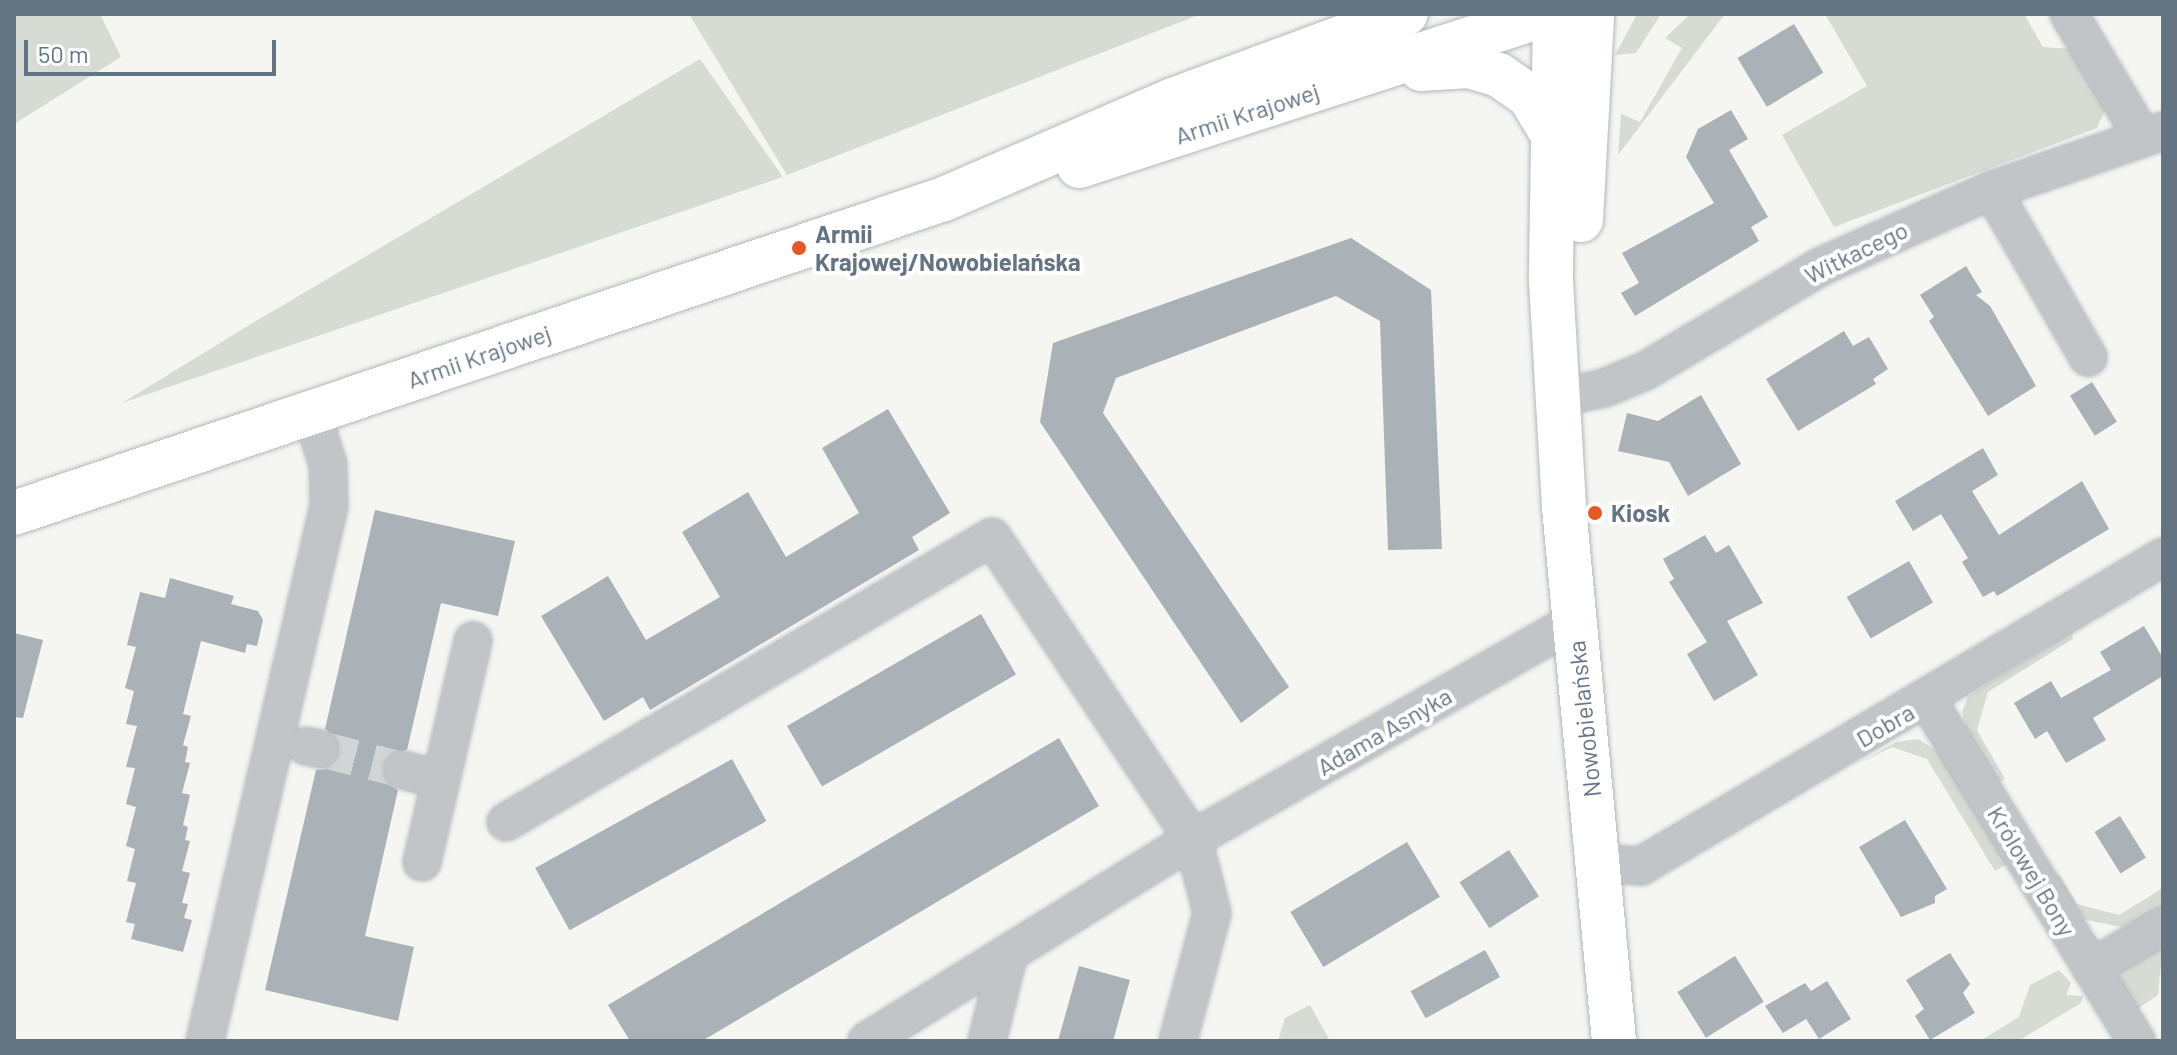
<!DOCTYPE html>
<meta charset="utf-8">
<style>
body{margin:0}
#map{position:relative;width:2177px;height:1055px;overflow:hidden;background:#f5f5f2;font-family:Barlow,sans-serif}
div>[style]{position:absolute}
.green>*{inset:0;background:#d6dcd3}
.building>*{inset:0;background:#aab1b7;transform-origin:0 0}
.street-tunnel>*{height:36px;margin-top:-18px;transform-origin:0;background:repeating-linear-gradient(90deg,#d1d5d6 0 36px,transparent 0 54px)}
.roads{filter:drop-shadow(0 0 2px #b3b8bd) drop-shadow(0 0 2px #b3b8bd)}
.street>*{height:36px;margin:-18px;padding:0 18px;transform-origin:18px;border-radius:18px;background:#c1c5c8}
.secondary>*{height:44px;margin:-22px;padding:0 22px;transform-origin:22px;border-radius:22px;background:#fff}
.dots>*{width:22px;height:22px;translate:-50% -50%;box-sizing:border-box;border:4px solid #fff;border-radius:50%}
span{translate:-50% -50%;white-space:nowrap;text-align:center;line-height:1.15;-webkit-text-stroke:8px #fff;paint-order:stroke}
.street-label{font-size:24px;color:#647483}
.poi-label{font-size:24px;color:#647483;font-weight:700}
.left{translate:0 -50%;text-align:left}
.frame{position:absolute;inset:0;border:16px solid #647483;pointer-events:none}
.scale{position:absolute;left:24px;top:40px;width:252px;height:36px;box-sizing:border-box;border:4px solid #647483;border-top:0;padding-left:10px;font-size:24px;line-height:28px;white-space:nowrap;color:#647483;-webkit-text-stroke:6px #fff;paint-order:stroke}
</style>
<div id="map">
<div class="green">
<div style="clip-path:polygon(14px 14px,100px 14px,121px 57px,14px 124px)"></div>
<div style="clip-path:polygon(689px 14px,1201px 14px,787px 175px)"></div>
<div style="clip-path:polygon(1637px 14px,1661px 14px,1636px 53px,1615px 55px)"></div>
<div style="clip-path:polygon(1690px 14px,1725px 14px,1618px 155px,1621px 114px,1640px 122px,1682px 48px,1665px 38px)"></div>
<div style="clip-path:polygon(1825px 14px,2024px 14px,2043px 47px,2071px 49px,2106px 108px,2097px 128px,1834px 227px,1782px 135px,1867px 86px)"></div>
<div style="clip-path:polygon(700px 59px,783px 177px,122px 403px,246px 327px)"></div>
<div style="clip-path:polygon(2071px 633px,2073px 639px,1988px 692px,1977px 730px,2005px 779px,1998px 782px,1966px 731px,1962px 712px,1968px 696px)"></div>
<div style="clip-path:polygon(1918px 739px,1942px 754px,2007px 864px,1995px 871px,1927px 759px,1892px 747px,1862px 762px,1896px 742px)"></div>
<div style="clip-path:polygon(2059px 874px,2077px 904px,2119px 915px,2163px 888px,2163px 907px,2122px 927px,2086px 920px,2070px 909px,2052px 879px)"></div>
<div style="clip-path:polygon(2163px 942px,2158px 995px,2133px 1012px,2118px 987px,2117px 972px)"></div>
<div style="clip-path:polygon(2059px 970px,2071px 983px,2066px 995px,2083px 996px,2081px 1003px,2018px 1041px,1980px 1041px,2019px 1017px,2030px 985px)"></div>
<div style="clip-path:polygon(1310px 1005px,1330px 1041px,1278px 1041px,1285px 1018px)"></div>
</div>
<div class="building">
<div style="left:1794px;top:24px;width:57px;height:66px;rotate:59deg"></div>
<div style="clip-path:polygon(1731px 110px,1748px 139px,1729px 150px,1768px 217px,1751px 227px,1759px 241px,1635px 316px,1621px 293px,1639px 283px,1622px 253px,1714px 203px,1686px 157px,1698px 129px)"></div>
<div style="clip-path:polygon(1351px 238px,1431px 290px,1442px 549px,1388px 550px,1380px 321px,1336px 296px,1116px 378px,1103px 413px,1289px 687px,1241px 723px,1040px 422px,1053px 343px)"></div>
<div style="clip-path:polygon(1966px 266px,1982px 292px,1976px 295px,1990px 306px,2036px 386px,1988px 416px,1929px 321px,1934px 317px,1920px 295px)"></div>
<div style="clip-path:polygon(1844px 331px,1853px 346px,1869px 337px,1888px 369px,1873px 379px,1876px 384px,1798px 431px,1766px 379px)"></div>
<div style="left:2092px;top:382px;width:47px;height:26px;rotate:58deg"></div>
<div style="clip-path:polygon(1701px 395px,1741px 464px,1688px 496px,1669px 462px,1618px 451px,1627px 413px,1658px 421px)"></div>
<div style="clip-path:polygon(888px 409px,950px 513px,912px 537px,919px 550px,650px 710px,643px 697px,604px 721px,541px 616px,608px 576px,646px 640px,720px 597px,682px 532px,748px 492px,786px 557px,859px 513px,822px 448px)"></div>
<div style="clip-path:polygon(1983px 448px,1998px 475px,1972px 491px,1999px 535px,2082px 481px,2109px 529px,1997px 596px,1994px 591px,1983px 597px,1962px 562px,1968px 558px,1941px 514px,1913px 531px,1895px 501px)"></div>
<div style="clip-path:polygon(375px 510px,515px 541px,498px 616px,441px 603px,407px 750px,389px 755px,383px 765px,388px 784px,398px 790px,365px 936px,414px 947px,398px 1021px,265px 990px,316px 770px,327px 769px,340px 754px,340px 742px,325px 729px)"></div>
<div style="clip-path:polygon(1705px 535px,1716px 553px,1729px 545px,1763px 603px,1727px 621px,1758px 675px,1714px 701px,1687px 654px,1707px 642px,1669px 582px,1674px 579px,1663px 559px)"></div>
<div style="left:1909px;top:561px;width:48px;height:72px;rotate:60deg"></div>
<div style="clip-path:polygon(170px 578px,234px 596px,231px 604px,258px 611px,263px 620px,257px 646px,247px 644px,245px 653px,201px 641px,183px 714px,191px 716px,183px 745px,188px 747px,185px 762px,190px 763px,182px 793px,190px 795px,183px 825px,188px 827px,185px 840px,190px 841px,182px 871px,190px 873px,182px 903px,188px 904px,184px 918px,192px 920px,183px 952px,131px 939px,135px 924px,126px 922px,136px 883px,127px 881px,135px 849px,126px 846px,136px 807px,126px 804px,135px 768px,126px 767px,137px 726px,126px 724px,134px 691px,125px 688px,136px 647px,127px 645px,140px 592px,165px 598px)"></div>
<div style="left:981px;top:614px;width:70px;height:224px;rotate:60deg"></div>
<div style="clip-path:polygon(2144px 626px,2163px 658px,2163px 676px,2093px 718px,2106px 740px,2066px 763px,2047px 731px,2035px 739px,2014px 703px,2051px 681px,2061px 698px,2111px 670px,2100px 652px)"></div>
<div style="clip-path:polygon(14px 633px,43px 640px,23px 718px,14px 717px)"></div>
<div style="clip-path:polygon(1059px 738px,1099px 806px,702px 1041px,630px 1041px,608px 1005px)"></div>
<div style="left:732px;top:759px;width:71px;height:225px;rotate:61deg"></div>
<div style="left:2120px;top:816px;width:49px;height:30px;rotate:58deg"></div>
<div style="clip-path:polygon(1905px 820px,1947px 889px,1935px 896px,1935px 903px,1901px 917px,1859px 847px)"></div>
<div style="left:1407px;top:842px;width:64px;height:136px;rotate:59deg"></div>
<div style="left:1509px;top:850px;width:55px;height:59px;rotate:57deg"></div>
<div style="left:1485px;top:950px;width:31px;height:85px;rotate:61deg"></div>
<div style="clip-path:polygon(1950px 953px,1970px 984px,1963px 993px,1975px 1013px,1930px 1040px,1915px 1016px,1924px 1009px,1906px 980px)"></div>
<div style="left:1735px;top:956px;width:54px;height:68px;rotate:58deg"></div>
<div style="clip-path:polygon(1079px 966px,1130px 980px,1113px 1041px,1058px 1041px)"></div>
<div style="clip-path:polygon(1827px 981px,1851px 1019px,1819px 1039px,1806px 1019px,1783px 1033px,1765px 1006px,1805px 983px,1811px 991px)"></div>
</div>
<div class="street-tunnel">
<div style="left:320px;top:749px;width:86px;rotate:14.2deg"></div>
</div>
<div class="roads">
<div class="street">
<div style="left:2069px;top:14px;width:144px;rotate:59.2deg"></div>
<div style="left:1992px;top:190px;width:193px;rotate:60.1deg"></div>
<div style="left:1562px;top:397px;width:43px;rotate:-12.1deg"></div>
<div style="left:1604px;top:388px;width:44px;rotate:-22.5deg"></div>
<div style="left:1645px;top:371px;width:206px;rotate:-30.7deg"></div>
<div style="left:1822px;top:266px;width:186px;rotate:-24.1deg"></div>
<div style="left:1992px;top:190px;width:181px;rotate:-19deg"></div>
<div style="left:1928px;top:701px;width:399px;rotate:58.5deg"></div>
<div style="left:306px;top:746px;width:14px;rotate:12deg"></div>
<div style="left:403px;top:770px;width:39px;rotate:15deg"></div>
<div style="left:506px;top:822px;width:563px;rotate:-30.39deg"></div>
<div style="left:992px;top:537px;width:363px;rotate:56.4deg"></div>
<div style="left:1193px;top:839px;width:76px;rotate:75.6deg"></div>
<div style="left:1212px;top:913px;width:132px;rotate:104.9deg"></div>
<div style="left:422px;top:862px;width:227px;rotate:-77deg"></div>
<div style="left:1598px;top:863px;width:43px;rotate:4deg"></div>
<div style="left:1641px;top:866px;width:607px;rotate:-30.62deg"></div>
<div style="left:2091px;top:968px;width:83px;rotate:-30.3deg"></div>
<div style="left:205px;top:1041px;width:549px;rotate:-76.95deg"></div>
<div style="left:329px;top:506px;width:41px;rotate:-91.4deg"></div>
<div style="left:328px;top:465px;width:54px;rotate:-107.1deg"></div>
<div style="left:867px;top:1041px;width:384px;rotate:-31.8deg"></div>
<div style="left:1193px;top:839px;width:438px;rotate:-29.7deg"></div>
<div style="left:987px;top:1041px;width:88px;rotate:-76.1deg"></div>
</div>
<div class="secondary">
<div style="left:1555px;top:14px;width:267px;rotate:90.9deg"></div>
<div style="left:1551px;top:281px;width:226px;rotate:86.7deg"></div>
<div style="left:1564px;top:507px;width:536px;rotate:84.65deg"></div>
<div style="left:1421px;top:69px;width:48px;rotate:-3.6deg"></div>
<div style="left:1469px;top:66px;width:31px;rotate:17deg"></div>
<div style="left:1499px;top:75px;width:38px;rotate:35deg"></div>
<div style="left:1530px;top:97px;width:47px;rotate:59deg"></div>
<div style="left:1079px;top:166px;width:491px;rotate:-18deg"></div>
<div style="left:1581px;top:220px;width:206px;rotate:-86.9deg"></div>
<div style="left:14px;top:513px;width:982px;rotate:-18.66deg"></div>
<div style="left:944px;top:199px;width:249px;rotate:-23.4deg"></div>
<div style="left:1173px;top:100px;width:248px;rotate:-20.3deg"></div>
</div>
</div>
<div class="dots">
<div style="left:799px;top:248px;background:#e35924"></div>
<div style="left:1595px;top:513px;background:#e35924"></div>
</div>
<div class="street-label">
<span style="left:1247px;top:113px;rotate:-18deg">Armii Krajowej</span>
<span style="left:1856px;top:252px;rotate:-26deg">Witkacego</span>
<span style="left:479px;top:356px;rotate:-19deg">Armii Krajowej</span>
<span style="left:1584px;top:719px;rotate:-96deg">Nowobielańska</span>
<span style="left:1885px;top:725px;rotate:-30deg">Dobra</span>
<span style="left:1384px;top:731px;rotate:-30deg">Adama Asnyka</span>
<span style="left:2032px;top:871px;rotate:59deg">Królowej Bony</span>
</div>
<div class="poi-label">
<span class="left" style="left:815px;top:248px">Armii<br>Krajowej/Nowobielańska</span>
<span class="left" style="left:1611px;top:513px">Kiosk</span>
</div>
<div class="frame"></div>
<div class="scale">50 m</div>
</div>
